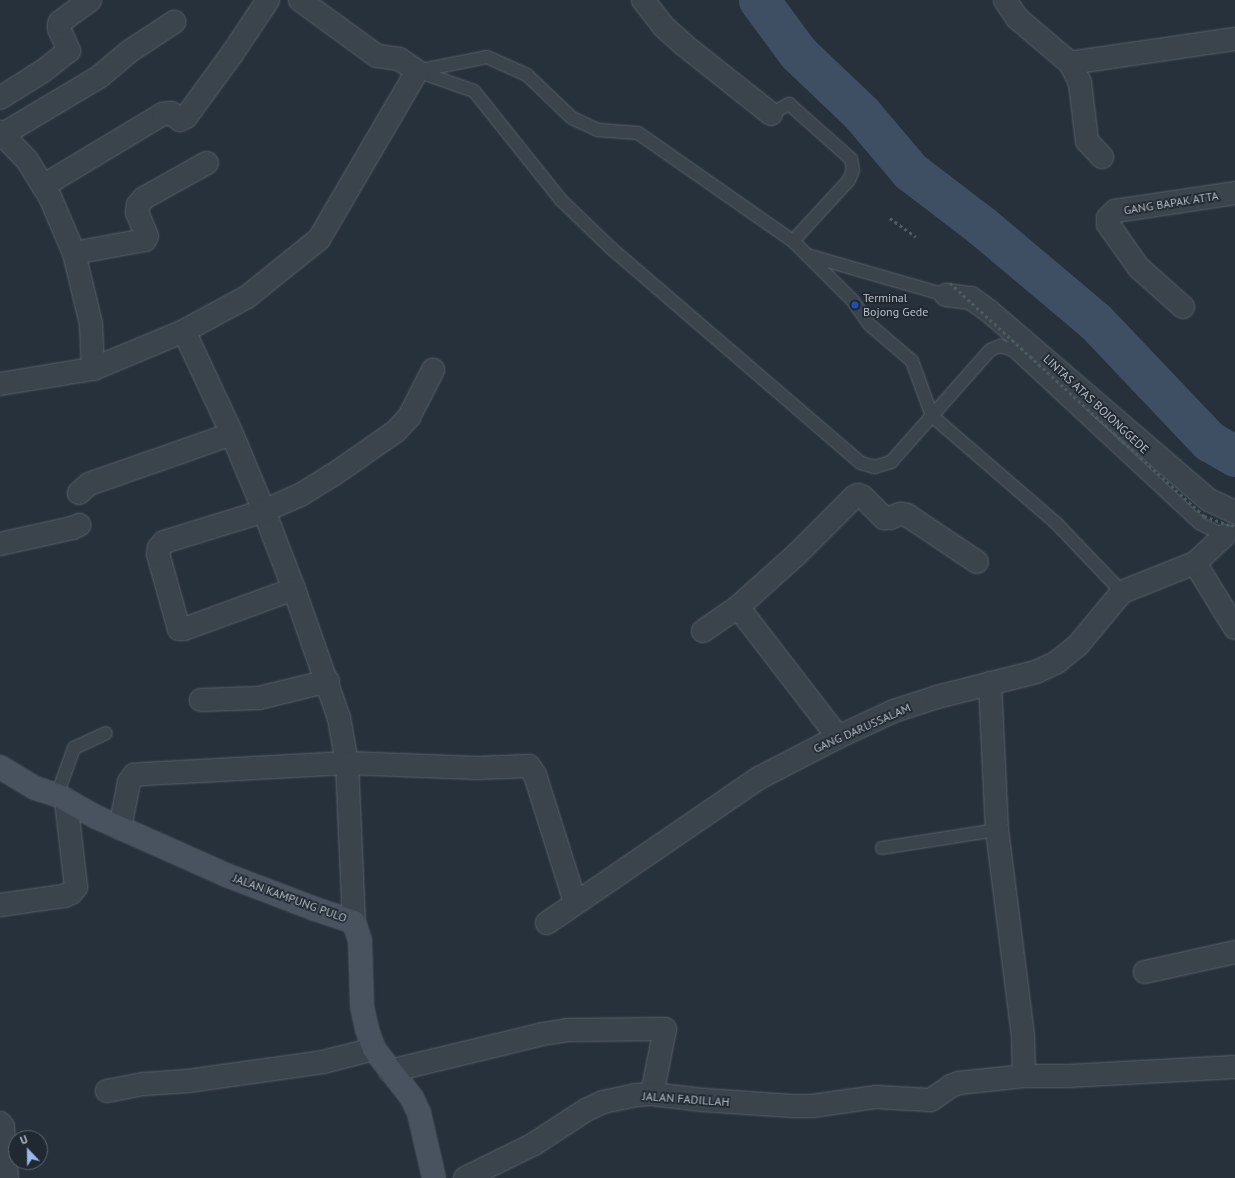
<!DOCTYPE html>
<style>
body{margin:0}
#map{position:relative;width:1235px;height:1178px;overflow:hidden;background:#27313c;font-family:"PT Sans",sans-serif}
div>[style]{position:absolute}
.river>*{height:41px;margin:-20.5px;padding:0 20.5px;transform-origin:20.5px;border-radius:20.5px;background:#3f4f63}
.path>*{height:2.5px;margin-top:-1.25px;transform-origin:0;background:repeating-linear-gradient(90deg,#4b5c5e 0 3px,transparent 0 6px)}
.roads{filter:drop-shadow(0 0 1px #59616b) drop-shadow(0 0 1px #59616b)}
.lane>*{height:12px;margin:-6px;padding:0 6px;transform-origin:6px;border-radius:6px;background:#3b434d}
.street>*{height:22px;margin:-11px;padding:0 11px;transform-origin:11px;border-radius:11px;background:#3b434d}
.secondary>*{height:22px;margin:-11px;padding:0 11px;transform-origin:11px;border-radius:11px;background:#49525f}
.path-bridge>*{height:2.5px;margin-top:-1.25px;transform-origin:0;background:repeating-linear-gradient(90deg,#4b5c5e 0 3px,transparent 0 6px)}
.dots>*{width:11px;height:11px;translate:-50% -50%;box-sizing:border-box;border:2px solid #202832;border-radius:50%}
span{translate:-50% -50%;white-space:nowrap;text-align:center;line-height:1.15;-webkit-text-stroke:3.5px #202832;paint-order:stroke}
.street-label{font-size:12px;color:#b7bec8}
.poi-label{font-size:12px;color:#b7bec8}
.left{translate:0 -50%;text-align:left}
.north{position:absolute;left:8px;top:1130px;width:40px;height:40px;box-sizing:border-box;background:#202832;border:1px solid #5c646e;border-radius:50%;rotate:338deg;font-size:11px;font-weight:700;line-height:16px;text-align:center;color:#b7bec8}
.north::after{content:'';display:block;margin:auto;width:14px;height:18px;background:#97baed;clip-path:polygon(50% 0,100% 100%,50% 72%,0 100%)}
</style>
<div id="map">
<div class="river">
<div style="left:759px;top:0;width:66px;rotate:53.7deg"></div>
<div style="left:798px;top:53px;width:87px;rotate:43.6deg"></div>
<div style="left:861px;top:113px;width:76px;rotate:49.8deg"></div>
<div style="left:910px;top:171px;width:91px;rotate:37.4deg"></div>
<div style="left:982px;top:226px;width:148px;rotate:40.1deg"></div>
<div style="left:1095px;top:321px;width:166px;rotate:46.5deg"></div>
<div style="left:1209px;top:441px;width:30px;rotate:30deg"></div>
</div>
<div class="path">
<div style="left:890px;top:218px;width:32px;rotate:36deg"></div>
</div>
<div class="roads">
<div class="lane">
<div style="left:417px;top:71px;width:60px;rotate:19.3deg"></div>
<div style="left:474px;top:91px;width:139px;rotate:51.4deg"></div>
<div style="left:561px;top:200px;width:71px;rotate:43.9deg"></div>
<div style="left:612px;top:249px;width:328px;rotate:40.7deg"></div>
<div style="left:861px;top:463px;width:14px;rotate:17deg"></div>
<div style="left:874px;top:467px;width:18px;rotate:-16deg"></div>
<div style="left:891px;top:462px;width:149px;rotate:-48.5deg"></div>
<div style="left:990px;top:350px;width:11px;rotate:-22deg"></div>
<div style="left:1000px;top:346px;width:14px;rotate:17deg"></div>
<div style="left:1013px;top:350px;width:254px;rotate:42.9deg"></div>
<div style="left:1199px;top:523px;width:28px;rotate:27deg"></div>
<div style="left:1224px;top:536px;width:12px;rotate:-20deg"></div>
<div style="left:417px;top:71px;width:71px;rotate:-11.3deg"></div>
<div style="left:487px;top:57px;width:44px;rotate:24.2deg"></div>
<div style="left:527px;top:75px;width:62px;rotate:43.7deg"></div>
<div style="left:572px;top:118px;width:29px;rotate:25deg"></div>
<div style="left:598px;top:130px;width:40px;rotate:4.3deg"></div>
<div style="left:638px;top:133px;width:189px;rotate:34.9deg"></div>
<div style="left:793px;top:241px;width:85px;rotate:45deg"></div>
<div style="left:853px;top:301px;width:29px;rotate:55deg"></div>
<div style="left:870px;top:325px;width:55px;rotate:40.6deg"></div>
<div style="left:912px;top:361px;width:59px;rotate:70deg"></div>
<div style="left:932px;top:416px;width:164px;rotate:40.8deg"></div>
<div style="left:1056px;top:523px;width:95px;rotate:46.3deg"></div>
<div style="left:771px;top:114px;width:21px;rotate:-29deg"></div>
<div style="left:789px;top:104px;width:83px;rotate:41.6deg"></div>
<div style="left:851px;top:159px;width:11px;rotate:80deg"></div>
<div style="left:853px;top:170px;width:11px;rotate:112deg"></div>
<div style="left:849px;top:180px;width:83px;rotate:132.6deg"></div>
<div style="left:807px;top:255px;width:145px;rotate:16.1deg"></div>
<div style="left:57px;top:795px;width:50px;rotate:-70.1deg"></div>
<div style="left:74px;top:748px;width:35px;rotate:-25deg"></div>
<div style="left:882px;top:848px;width:116px;rotate:-8.9deg"></div>
</div>
<div class="street">
<div style="left:643px;top:0;width:33px;rotate:52deg"></div>
<div style="left:663px;top:26px;width:28px;rotate:42deg"></div>
<div style="left:684px;top:45px;width:111px;rotate:38.4deg"></div>
<div style="left:1005px;top:0;width:22px;rotate:56deg"></div>
<div style="left:1017px;top:18px;width:70px;rotate:40.3deg"></div>
<div style="left:1070px;top:63px;width:167px;rotate:-8.3deg"></div>
<div style="left:1070px;top:63px;width:22px;rotate:63deg"></div>
<div style="left:1080px;top:83px;width:58px;rotate:83.1deg"></div>
<div style="left:1087px;top:141px;width:22px;rotate:47deg"></div>
<div style="left:0;top:98px;width:51px;rotate:-32.1deg"></div>
<div style="left:43px;top:71px;width:33px;rotate:-38deg"></div>
<div style="left:69px;top:51px;width:24px;rotate:-114deg"></div>
<div style="left:59px;top:29px;width:4px;rotate:-90deg"></div>
<div style="left:59px;top:25px;width:3px;rotate:-72deg"></div>
<div style="left:60px;top:22px;width:37px;rotate:-36deg"></div>
<div style="left:0;top:132px;width:39px;rotate:46deg"></div>
<div style="left:27px;top:160px;width:44px;rotate:58.1deg"></div>
<div style="left:50px;top:197px;width:61px;rotate:66.8deg"></div>
<div style="left:74px;top:253px;width:73px;rotate:76.5deg"></div>
<div style="left:91px;top:324px;width:45px;rotate:87.5deg"></div>
<div style="left:0;top:136px;width:115px;rotate:-30.8deg"></div>
<div style="left:99px;top:77px;width:40px;rotate:-40deg"></div>
<div style="left:130px;top:51px;width:53px;rotate:-33.4deg"></div>
<div style="left:43px;top:186px;width:140px;rotate:-31deg"></div>
<div style="left:163px;top:114px;width:8px;rotate:-7deg"></div>
<div style="left:171px;top:113px;width:11px;rotate:38deg"></div>
<div style="left:180px;top:120px;width:7px;rotate:-27deg"></div>
<div style="left:186px;top:117px;width:78px;rotate:-53.9deg"></div>
<div style="left:232px;top:54px;width:65px;rotate:-56.3deg"></div>
<div style="left:74px;top:253px;width:72px;rotate:-10.4deg"></div>
<div style="left:145px;top:240px;width:4px;rotate:-63deg"></div>
<div style="left:147px;top:236px;width:26px;rotate:-113deg"></div>
<div style="left:137px;top:212px;width:7px;rotate:-82deg"></div>
<div style="left:138px;top:205px;width:9px;rotate:-49deg"></div>
<div style="left:144px;top:198px;width:72px;rotate:-29.1deg"></div>
<div style="left:946px;top:295px;width:25px;rotate:7deg"></div>
<div style="left:971px;top:298px;width:22px;rotate:36deg"></div>
<div style="left:989px;top:311px;width:290px;rotate:40.7deg"></div>
<div style="left:1209px;top:500px;width:29px;rotate:25deg"></div>
<div style="left:1183px;top:307px;width:59px;rotate:-138.4deg"></div>
<div style="left:1139px;top:268px;width:54px;rotate:-125.2deg"></div>
<div style="left:1108px;top:224px;width:6px;rotate:-90deg"></div>
<div style="left:1108px;top:218px;width:10px;rotate:-45deg"></div>
<div style="left:1115px;top:211px;width:121px;rotate:-8.5deg"></div>
<div style="left:184px;top:331px;width:114px;rotate:65deg"></div>
<div style="left:232px;top:434px;width:83px;rotate:67.4deg"></div>
<div style="left:264px;top:511px;width:84px;rotate:69deg"></div>
<div style="left:294px;top:589px;width:137px;rotate:70.8deg"></div>
<div style="left:339px;top:718px;width:46px;rotate:79.9deg"></div>
<div style="left:347px;top:763px;width:159px;rotate:87.5deg"></div>
<div style="left:0;top:384px;width:94px;rotate:-9.2deg"></div>
<div style="left:93px;top:369px;width:99px;rotate:-22.7deg"></div>
<div style="left:184px;top:331px;width:72px;rotate:-28.4deg"></div>
<div style="left:247px;top:297px;width:92px;rotate:-38.9deg"></div>
<div style="left:319px;top:239px;width:194px;rotate:-59.7deg"></div>
<div style="left:417px;top:71px;width:22px;rotate:-146deg"></div>
<div style="left:399px;top:59px;width:22px;rotate:-172deg"></div>
<div style="left:377px;top:56px;width:95px;rotate:-144deg"></div>
<div style="left:79px;top:493px;width:13px;rotate:-42deg"></div>
<div style="left:89px;top:484px;width:151px;rotate:-19.3deg"></div>
<div style="left:0;top:544px;width:74px;rotate:-12.5deg"></div>
<div style="left:72px;top:528px;width:8px;rotate:-23deg"></div>
<div style="left:1195px;top:563px;width:76px;rotate:58.4deg"></div>
<div style="left:294px;top:589px;width:117px;rotate:160deg"></div>
<div style="left:184px;top:629px;width:5px;rotate:180deg"></div>
<div style="left:179px;top:629px;width:78px;rotate:-105.6deg"></div>
<div style="left:158px;top:554px;width:6px;rotate:-81deg"></div>
<div style="left:159px;top:548px;width:8px;rotate:-50deg"></div>
<div style="left:164px;top:542px;width:105px;rotate:-17.2deg"></div>
<div style="left:264px;top:511px;width:42px;rotate:-24.1deg"></div>
<div style="left:302px;top:494px;width:36px;rotate:-32deg"></div>
<div style="left:333px;top:475px;width:77px;rotate:-34.9deg"></div>
<div style="left:396px;top:431px;width:19px;rotate:-47deg"></div>
<div style="left:409px;top:417px;width:53px;rotate:-62.9deg"></div>
<div style="left:703px;top:631px;width:42px;rotate:-34.4deg"></div>
<div style="left:990px;top:683px;width:147px;rotate:87.3deg"></div>
<div style="left:997px;top:830px;width:208px;rotate:82.8deg"></div>
<div style="left:1023px;top:1036px;width:40px;rotate:88.6deg"></div>
<div style="left:1024px;top:1076px;width:44px"></div>
<div style="left:1068px;top:1076px;width:167px;rotate:-3.1deg"></div>
<div style="left:201px;top:700px;width:58px;rotate:-2deg"></div>
<div style="left:259px;top:698px;width:71px;rotate:-13.8deg"></div>
<div style="left:838px;top:737px;width:164px;rotate:-127.6deg"></div>
<div style="left:738px;top:607px;width:78px;rotate:-41.9deg"></div>
<div style="left:796px;top:555px;width:82px;rotate:-45deg"></div>
<div style="left:854px;top:497px;width:4px;rotate:-27deg"></div>
<div style="left:858px;top:495px;width:5px;rotate:22deg"></div>
<div style="left:863px;top:497px;width:30px;rotate:45deg"></div>
<div style="left:884px;top:518px;width:6px"></div>
<div style="left:890px;top:518px;width:11px;rotate:-22deg"></div>
<div style="left:900px;top:514px;width:7px;rotate:8deg"></div>
<div style="left:907px;top:515px;width:84px;rotate:33.9deg"></div>
<div style="left:120px;top:828px;width:47px;rotate:-78.9deg"></div>
<div style="left:129px;top:782px;width:9px;rotate:-54deg"></div>
<div style="left:134px;top:775px;width:10px;rotate:-6deg"></div>
<div style="left:144px;top:774px;width:203px;rotate:-3.1deg"></div>
<div style="left:347px;top:763px;width:130px;rotate:2.2deg"></div>
<div style="left:477px;top:768px;width:52px;rotate:-2.2deg"></div>
<div style="left:529px;top:766px;width:11px;rotate:56deg"></div>
<div style="left:535px;top:775px;width:133px;rotate:72.5deg"></div>
<div style="left:0;top:905px;width:65px;rotate:-8deg"></div>
<div style="left:64px;top:896px;width:8px;rotate:-23deg"></div>
<div style="left:71px;top:893px;width:8px;rotate:-50deg"></div>
<div style="left:76px;top:887px;width:88px;rotate:-96.6deg"></div>
<div style="left:547px;top:923px;width:257px;rotate:-34.4deg"></div>
<div style="left:759px;top:778px;width:89px;rotate:-27.4deg"></div>
<div style="left:838px;top:737px;width:62px;rotate:-24.9deg"></div>
<div style="left:894px;top:711px;width:45px;rotate:-18deg"></div>
<div style="left:937px;top:697px;width:102px;rotate:-14.2deg"></div>
<div style="left:1036px;top:672px;width:23px;rotate:-25deg"></div>
<div style="left:1057px;top:662px;width:27px;rotate:-39deg"></div>
<div style="left:1078px;top:645px;width:69px;rotate:-50.3deg"></div>
<div style="left:1122px;top:592px;width:79px;rotate:-21.7deg"></div>
<div style="left:1195px;top:563px;width:40px;rotate:-43deg"></div>
<div style="left:1145px;top:972px;width:92px;rotate:-12.5deg"></div>
<div style="left:390px;top:1071px;width:157px;rotate:-13.6deg"></div>
<div style="left:543px;top:1034px;width:25px;rotate:-9deg"></div>
<div style="left:568px;top:1030px;width:97px;rotate:-0.6deg"></div>
<div style="left:665px;top:1029px;width:66px;rotate:101.3deg"></div>
<div style="left:107px;top:1091px;width:38px;rotate:-11deg"></div>
<div style="left:144px;top:1084px;width:44px;rotate:-3.9deg"></div>
<div style="left:188px;top:1081px;width:136px;rotate:-8deg"></div>
<div style="left:323px;top:1062px;width:53px;rotate:-14.3deg"></div>
<div style="left:0;top:1123px;width:5px;rotate:53deg"></div>
<div style="left:3px;top:1127px;width:51px;rotate:85.5deg"></div>
<div style="left:465px;top:1178px;width:77px;rotate:-26.2deg"></div>
<div style="left:534px;top:1144px;width:62px;rotate:-33.2deg"></div>
<div style="left:586px;top:1110px;width:19px;rotate:-25deg"></div>
<div style="left:603px;top:1102px;width:33px;rotate:-12deg"></div>
<div style="left:635px;top:1095px;width:17px;rotate:-3deg"></div>
<div style="left:652px;top:1094px;width:51px;rotate:6.7deg"></div>
<div style="left:703px;top:1100px;width:89px;rotate:3.9deg"></div>
<div style="left:792px;top:1106px;width:20px"></div>
<div style="left:812px;top:1106px;width:65px;rotate:-8deg"></div>
<div style="left:876px;top:1097px;width:55px;rotate:3.1deg"></div>
<div style="left:931px;top:1100px;width:24px;rotate:-35deg"></div>
<div style="left:951px;top:1086px;width:9px;rotate:-21deg"></div>
<div style="left:959px;top:1083px;width:65px;rotate:-6.1deg"></div>
</div>
<div class="secondary">
<div style="left:0;top:767px;width:41px;rotate:31deg"></div>
<div style="left:35px;top:788px;width:23px;rotate:18deg"></div>
<div style="left:57px;top:795px;width:45px;rotate:29.4deg"></div>
<div style="left:96px;top:817px;width:142px;rotate:24deg"></div>
<div style="left:226px;top:875px;width:95px;rotate:20.9deg"></div>
<div style="left:315px;top:909px;width:41px;rotate:18.4deg"></div>
<div style="left:354px;top:922px;width:20px;rotate:72deg"></div>
<div style="left:360px;top:941px;width:65px;rotate:88.2deg"></div>
<div style="left:362px;top:1006px;width:24px;rotate:78deg"></div>
<div style="left:367px;top:1029px;width:21px;rotate:71deg"></div>
<div style="left:374px;top:1049px;width:62px;rotate:52.2deg"></div>
<div style="left:412px;top:1098px;width:17px;rotate:65deg"></div>
<div style="left:419px;top:1113px;width:67px;rotate:77deg"></div>
</div>
</div>
<div class="path-bridge">
<div style="left:950px;top:283px;width:345px;rotate:42.5deg"></div>
<div style="left:1204px;top:516px;width:29px;rotate:20deg"></div>
<div style="left:1231px;top:526px;width:4px;rotate:-27deg"></div>
</div>
<div class="dots">
<div style="left:855px;top:305px;background:#1a4fb4"></div>
</div>
<div class="street-label">
<span style="left:1171px;top:203px;rotate:-9deg">GANG BAPAK ATTA</span>
<span style="left:1096px;top:404px;rotate:43deg">LINTAS ATAS BOJONGGEDE</span>
<span style="left:862px;top:728px;rotate:-24deg">GANG DARUSSALAM</span>
<span style="left:290px;top:898px;rotate:20deg">JALAN KAMPUNG PULO</span>
<span style="left:686px;top:1099px;rotate:4deg">JALAN FADILLAH</span>
</div>
<div class="poi-label">
<span class="left" style="left:863px;top:305px">Terminal<br>Bojong Gede</span>
</div>
<div class="north">U</div>
</div>
